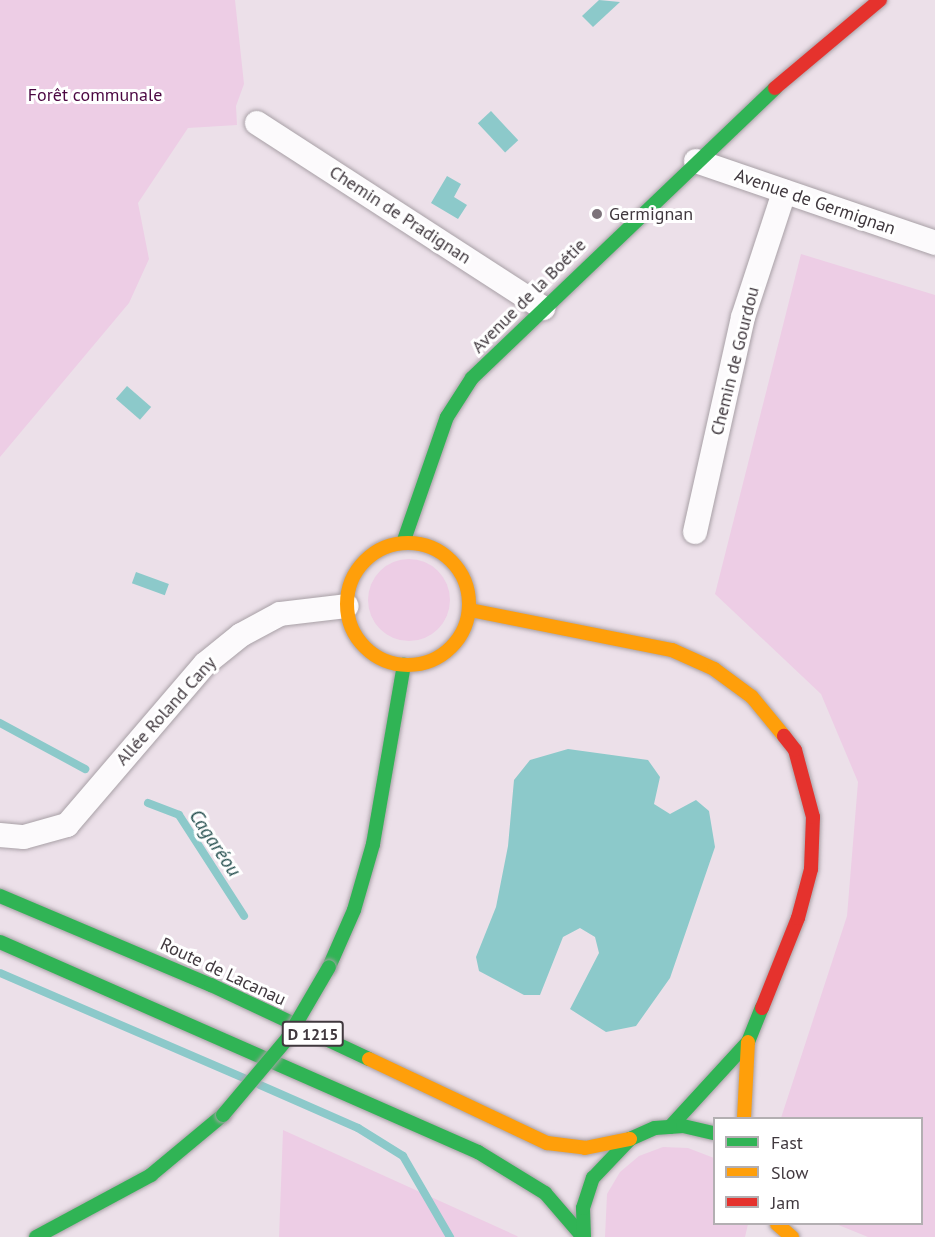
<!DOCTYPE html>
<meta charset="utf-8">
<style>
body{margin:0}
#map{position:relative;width:935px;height:1237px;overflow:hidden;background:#ece0e9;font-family:"PT Sans",sans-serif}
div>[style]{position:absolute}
.green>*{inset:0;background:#edcde5}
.round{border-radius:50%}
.water>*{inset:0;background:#8cc9ca;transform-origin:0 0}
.stream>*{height:8px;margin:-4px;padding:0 4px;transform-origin:4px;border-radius:4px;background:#8cc9ca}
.roads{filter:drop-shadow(0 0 2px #a8a0a6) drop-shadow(0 0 2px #a8a0a6)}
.street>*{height:24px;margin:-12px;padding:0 12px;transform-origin:12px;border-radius:12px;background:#fcfafc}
.fast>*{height:14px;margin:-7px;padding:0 7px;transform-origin:7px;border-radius:7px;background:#30b455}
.slow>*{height:14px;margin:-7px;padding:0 7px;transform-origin:7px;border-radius:7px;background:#ff9f0a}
.slow>.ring{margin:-7px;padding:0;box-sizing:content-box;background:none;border:14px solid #ff9f0a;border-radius:50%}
.jam>*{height:14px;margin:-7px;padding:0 7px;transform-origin:7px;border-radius:7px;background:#e5322d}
.bridges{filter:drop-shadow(0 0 2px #a8a0a6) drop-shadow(0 0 2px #a8a0a6)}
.fast-bridge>*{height:14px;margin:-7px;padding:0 7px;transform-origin:7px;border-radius:7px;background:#30b455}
.dots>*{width:16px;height:16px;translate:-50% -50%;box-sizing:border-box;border:3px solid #fff;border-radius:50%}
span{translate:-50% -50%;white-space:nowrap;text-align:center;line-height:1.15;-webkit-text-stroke:6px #fff;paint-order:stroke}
.shield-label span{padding:2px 4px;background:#fff;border:2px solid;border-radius:4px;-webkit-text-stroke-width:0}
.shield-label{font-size:16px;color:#40383e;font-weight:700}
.park-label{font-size:18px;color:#4b0742}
.street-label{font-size:18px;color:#40383e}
.poi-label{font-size:18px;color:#40383e}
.left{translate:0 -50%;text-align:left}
.water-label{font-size:20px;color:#234d4d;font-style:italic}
.legend{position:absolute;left:713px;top:1117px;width:210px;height:108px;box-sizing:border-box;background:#fff;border:2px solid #b3afb2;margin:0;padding:8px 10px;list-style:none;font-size:18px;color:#40383e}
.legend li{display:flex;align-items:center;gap:12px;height:30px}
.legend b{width:30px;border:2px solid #b3afb2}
</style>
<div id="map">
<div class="green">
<div style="clip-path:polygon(0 0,235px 0,244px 84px,236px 106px,237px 125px,188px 128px,138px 203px,149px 259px,129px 303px,0 457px)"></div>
<div style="clip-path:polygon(801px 254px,935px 295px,935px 1237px,868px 1237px,836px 1224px,922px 1224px,922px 1118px,781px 1118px,847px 916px,858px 782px,821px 694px,715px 594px)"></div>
<div class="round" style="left:368px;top:559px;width:82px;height:82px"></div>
<div style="clip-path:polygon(283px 1130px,517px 1236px,518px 1237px,279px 1237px)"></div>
<div style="clip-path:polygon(663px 1147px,688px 1148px,714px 1158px,714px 1224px,748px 1224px,745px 1237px,605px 1237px,607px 1194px,620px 1172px,639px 1156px)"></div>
</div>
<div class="water">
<div style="clip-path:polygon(599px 0,620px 2px,593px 27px,582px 16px)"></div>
<div style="left:491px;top:111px;width:40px;height:18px;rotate:47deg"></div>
<div style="clip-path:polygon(447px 176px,461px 184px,454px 197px,467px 205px,458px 219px,431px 203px)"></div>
<div style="left:127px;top:386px;width:32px;height:17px;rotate:41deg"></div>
<div style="left:136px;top:572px;width:35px;height:12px;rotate:20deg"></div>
<div style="clip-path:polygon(568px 749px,648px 760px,660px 777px,654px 804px,670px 814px,696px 800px,709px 811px,715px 847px,670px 978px,636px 1026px,606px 1032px,570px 1009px,599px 953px,595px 937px,580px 928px,563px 937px,540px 995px,524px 995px,479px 971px,476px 957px,496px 907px,508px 846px,514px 780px,530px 760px)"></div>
</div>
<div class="stream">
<div style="left:0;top:723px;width:97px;rotate:28.4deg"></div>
<div style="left:148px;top:803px;width:33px;rotate:21deg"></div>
<div style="left:179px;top:815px;width:120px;rotate:57.2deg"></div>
<div style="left:0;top:973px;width:266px;rotate:23.3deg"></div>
<div style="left:260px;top:1085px;width:107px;rotate:23.7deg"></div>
<div style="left:358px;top:1128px;width:53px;rotate:31.9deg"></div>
<div style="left:403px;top:1156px;width:94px;rotate:59.9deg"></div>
</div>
<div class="roads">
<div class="street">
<div style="left:257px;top:123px;width:341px;rotate:32.9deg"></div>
<div style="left:696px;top:161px;width:253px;rotate:18.9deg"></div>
<div style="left:695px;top:532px;width:220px;rotate:-77.4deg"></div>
<div style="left:743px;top:317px;width:132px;rotate:-71.8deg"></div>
<div style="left:0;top:835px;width:24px;rotate:5deg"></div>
<div style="left:24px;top:837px;width:45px;rotate:-15.6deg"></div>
<div style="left:67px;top:825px;width:212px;rotate:-49.4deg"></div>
<div style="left:205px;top:664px;width:46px;rotate:-38.9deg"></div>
<div style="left:241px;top:635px;width:44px;rotate:-28.3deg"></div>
<div style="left:280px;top:614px;width:67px;rotate:-6.8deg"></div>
</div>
<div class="fast">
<div style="left:403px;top:543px;width:133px;rotate:-70.8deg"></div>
<div style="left:447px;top:417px;width:46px;rotate:-57.3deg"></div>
<div style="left:472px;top:378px;width:419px;rotate:-43.7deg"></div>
<div style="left:0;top:896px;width:229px;rotate:22.9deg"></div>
<div style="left:211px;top:985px;width:174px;rotate:25.1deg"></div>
<div style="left:0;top:942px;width:522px;rotate:23.72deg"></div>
<div style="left:478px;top:1152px;width:79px;rotate:31.5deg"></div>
<div style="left:545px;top:1193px;width:58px;rotate:49.2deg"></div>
<div style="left:329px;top:967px;width:62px;rotate:-66.3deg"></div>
<div style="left:354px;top:910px;width:69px;rotate:-73.9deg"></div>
<div style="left:373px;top:844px;width:182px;rotate:-80.2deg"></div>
<div style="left:670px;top:1127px;width:115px;rotate:-47.5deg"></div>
<div style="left:748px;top:1042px;width:37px;rotate:-68deg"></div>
<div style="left:36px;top:1237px;width:131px;rotate:-28.3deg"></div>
<div style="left:151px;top:1175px;width:94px;rotate:-39.8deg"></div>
<div style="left:584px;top:1237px;width:29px;rotate:-92deg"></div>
<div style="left:583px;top:1208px;width:32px;rotate:-72deg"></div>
<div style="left:593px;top:1178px;width:54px;rotate:-46.5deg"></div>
<div style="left:630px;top:1139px;width:27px;rotate:-24deg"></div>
<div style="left:655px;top:1128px;width:28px;rotate:-4deg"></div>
<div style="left:683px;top:1126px;width:32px;rotate:13deg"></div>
</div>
<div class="slow">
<div class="ring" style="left:347px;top:543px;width:108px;height:108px"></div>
<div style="left:470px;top:610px;width:206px;rotate:11.2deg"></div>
<div style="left:672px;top:650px;width:46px;rotate:24.3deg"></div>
<div style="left:714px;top:669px;width:47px;rotate:36.4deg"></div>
<div style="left:752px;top:697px;width:50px;rotate:50.6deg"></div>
<div style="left:369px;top:1059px;width:197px;rotate:25.3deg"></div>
<div style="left:547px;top:1143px;width:38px;rotate:7deg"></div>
<div style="left:585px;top:1148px;width:46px;rotate:-11.3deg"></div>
<div style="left:744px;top:1118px;width:76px;rotate:-87deg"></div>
<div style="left:777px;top:1224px;width:20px;rotate:41deg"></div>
</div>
<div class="jam">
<div style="left:775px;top:88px;width:137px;rotate:-40deg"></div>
<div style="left:762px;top:1008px;width:97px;rotate:-68.2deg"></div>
<div style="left:798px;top:918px;width:51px;rotate:-75.1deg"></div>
<div style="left:811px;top:869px;width:52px;rotate:-87.8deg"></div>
<div style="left:813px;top:817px;width:69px;rotate:-105deg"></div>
<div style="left:795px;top:750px;width:18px;rotate:-128deg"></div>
</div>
</div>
<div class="bridges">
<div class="fast-bridge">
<div style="left:223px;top:1115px;width:99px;rotate:-49.9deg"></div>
<div style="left:287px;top:1039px;width:83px;rotate:-59.7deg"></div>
</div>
</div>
<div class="dots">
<div style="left:597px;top:214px;background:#7c737a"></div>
</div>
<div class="shield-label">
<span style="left:313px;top:1034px">D 1215</span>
</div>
<div class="park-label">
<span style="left:95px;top:95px">Forêt communale</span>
</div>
<div class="street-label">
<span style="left:815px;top:202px;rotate:19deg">Avenue de Germignan</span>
<span style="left:400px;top:215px;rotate:33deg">Chemin de Pradignan</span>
<span style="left:529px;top:296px;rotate:-45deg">Avenue de la Boétie</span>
<span style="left:735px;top:361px;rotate:-76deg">Chemin de Gourdou</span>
<span style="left:166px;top:711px;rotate:-48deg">Allée Roland Cany</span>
<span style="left:223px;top:972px;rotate:25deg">Route de Lacanau</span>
</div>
<div class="poi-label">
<span class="left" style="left:609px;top:214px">Germignan</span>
</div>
<div class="water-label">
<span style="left:215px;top:843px;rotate:56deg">Cagaréou</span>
</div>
<ul class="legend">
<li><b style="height:8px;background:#30b455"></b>Fast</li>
<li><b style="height:8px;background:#ff9f0a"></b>Slow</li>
<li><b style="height:8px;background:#e5322d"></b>Jam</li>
</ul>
</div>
